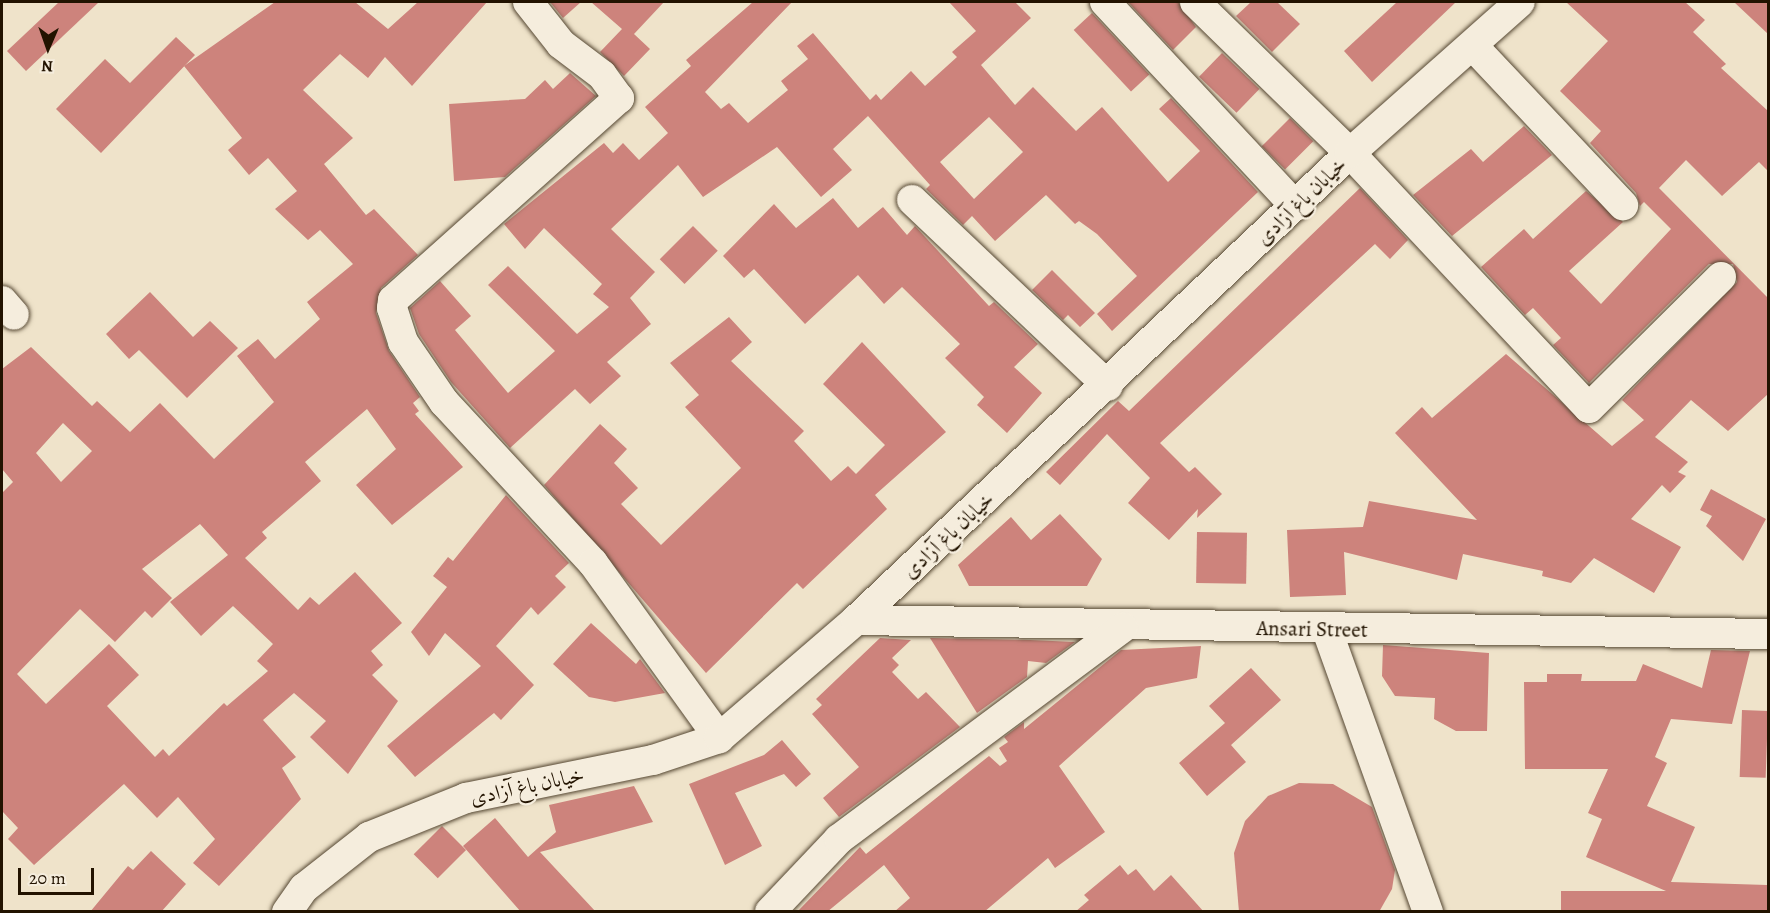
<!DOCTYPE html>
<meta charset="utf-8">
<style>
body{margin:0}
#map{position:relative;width:1770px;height:913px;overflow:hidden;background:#efe3ca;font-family:Alegreya,Amiri,serif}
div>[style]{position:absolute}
.building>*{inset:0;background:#cd837c;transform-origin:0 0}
.roads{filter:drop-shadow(0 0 2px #554732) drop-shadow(0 0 2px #554732)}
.minor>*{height:30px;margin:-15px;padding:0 15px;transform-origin:15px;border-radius:15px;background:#f5eddd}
span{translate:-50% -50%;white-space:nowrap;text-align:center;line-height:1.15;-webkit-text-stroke:4.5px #f5eddd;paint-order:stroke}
.street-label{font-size:21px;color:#221300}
.frame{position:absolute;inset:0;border:3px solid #221300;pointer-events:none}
.north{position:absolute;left:18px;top:18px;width:60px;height:60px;-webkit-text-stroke:4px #f5eddd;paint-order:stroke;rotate:182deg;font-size:16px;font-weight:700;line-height:24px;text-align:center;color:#221300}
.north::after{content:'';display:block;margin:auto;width:21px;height:27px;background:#221300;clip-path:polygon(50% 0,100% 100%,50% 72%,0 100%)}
.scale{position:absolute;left:18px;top:868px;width:76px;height:27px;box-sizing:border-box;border:3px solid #221300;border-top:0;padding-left:8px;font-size:18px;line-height:21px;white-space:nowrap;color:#221300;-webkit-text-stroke:4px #f5eddd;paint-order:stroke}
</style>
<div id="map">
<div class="building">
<div style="clip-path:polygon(59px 2px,99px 2px,26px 71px,7px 51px)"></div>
<div style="clip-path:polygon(evenodd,275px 2px,355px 2px,388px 29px,418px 2px,487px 2px,412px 86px,385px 57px,368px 78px,340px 54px,303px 90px,353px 138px,324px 164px,366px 215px,374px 209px,418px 255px,381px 288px,376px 313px,389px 351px,420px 397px,413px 403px,419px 411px,415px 414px,463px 467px,392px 525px,356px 485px,396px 449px,367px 409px,305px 462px,321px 481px,262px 532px,267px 538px,245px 558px,298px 610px,310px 597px,319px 605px,355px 572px,402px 623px,371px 651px,383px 665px,372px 675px,398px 701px,348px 774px,310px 737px,326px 721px,294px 693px,263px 720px,296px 757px,282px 768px,301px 799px,219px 886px,193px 863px,215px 839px,178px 797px,157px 818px,124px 784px,34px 865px,8px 839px,18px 828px,2px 811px,2px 493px,13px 482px,2px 469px,2px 369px,31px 347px,92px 406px,97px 401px,130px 432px,160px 403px,214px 459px,274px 402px,237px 356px,258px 339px,275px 359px,320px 319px,307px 302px,353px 264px,320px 230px,308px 240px,275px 209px,297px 191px,268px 158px,249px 175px,228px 150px,242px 138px,184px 66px,275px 2px,63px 423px,92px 451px,61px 482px,36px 453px,63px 423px,275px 2px,200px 524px,228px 555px,170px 602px,201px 636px,233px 606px,273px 644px,257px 661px,268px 671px,227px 706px,224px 703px,169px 756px,163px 749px,155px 757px,107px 706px,139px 675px,109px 644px,46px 704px,17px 674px,80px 609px,115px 642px,145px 611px,152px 618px,172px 598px,142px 569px,200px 524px)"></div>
<div style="clip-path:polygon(550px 2px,581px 2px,563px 18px)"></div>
<div style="clip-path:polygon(591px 2px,664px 2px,634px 34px,650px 49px,624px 76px,600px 52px,622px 29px)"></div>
<div style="clip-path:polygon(evenodd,753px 2px,792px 2px,705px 92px,721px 109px,729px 103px,748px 123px,788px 90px,781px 81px,808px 59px,797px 46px,813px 33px,870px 100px,876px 94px,881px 100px,911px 71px,925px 86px,957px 57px,952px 52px,976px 31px,949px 2px,1015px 2px,1031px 18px,981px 65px,1015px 105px,1033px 87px,1076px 131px,1102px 107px,1168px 182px,1200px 151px,1159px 109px,1171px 98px,1258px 192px,1112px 331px,1097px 314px,1137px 276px,1097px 234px,1079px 221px,1075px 224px,1046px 195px,995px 241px,972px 216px,963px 225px,926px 189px,930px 185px,868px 116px,833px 149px,852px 170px,821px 197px,777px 147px,703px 197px,678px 165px,611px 229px,655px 272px,630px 298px,651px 324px,607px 362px,621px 376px,590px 404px,575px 389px,510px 448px,451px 382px,419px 334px,410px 308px,440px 281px,471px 316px,455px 330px,508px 393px,555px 351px,488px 285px,508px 266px,577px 334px,609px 307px,593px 294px,602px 284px,544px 228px,525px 249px,504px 224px,604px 143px,613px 153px,623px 143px,639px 160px,668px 133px,645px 107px,691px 66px,686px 60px,753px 2px,989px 117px,1023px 152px,974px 199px,940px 162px,989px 117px)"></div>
<div style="clip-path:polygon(1128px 2px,1178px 2px,1196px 27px,1173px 50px)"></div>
<div style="clip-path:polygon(1251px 2px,1277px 2px,1300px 24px,1272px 52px,1236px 16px)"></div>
<div style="clip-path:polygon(1397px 2px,1456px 2px,1372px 82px,1344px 51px)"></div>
<div style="clip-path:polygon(1566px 2px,1685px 2px,1705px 20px,1693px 32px,1726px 64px,1721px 68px,1768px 111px,1768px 171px,1759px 162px,1722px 196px,1686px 160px,1659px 188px,1768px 298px,1768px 394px,1728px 431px,1691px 400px,1655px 437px,1688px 462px,1678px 472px,1686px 476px,1670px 493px,1662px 485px,1631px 519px,1681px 547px,1654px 593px,1594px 558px,1571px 583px,1542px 576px,1543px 571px,1463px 554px,1457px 580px,1344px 552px,1346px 595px,1290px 597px,1287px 530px,1363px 527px,1369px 501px,1477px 520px,1395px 433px,1422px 407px,1432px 418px,1506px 354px,1612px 446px,1644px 420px,1622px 400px,1737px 282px,1733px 264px,1709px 264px,1589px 383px,1553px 345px,1561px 338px,1533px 308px,1525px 315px,1481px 267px,1524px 229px,1533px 239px,1586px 191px,1623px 222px,1569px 271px,1601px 304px,1671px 229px,1644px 202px,1640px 206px,1636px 193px,1590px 143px,1601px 131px,1560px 91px,1608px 41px)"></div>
<div style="clip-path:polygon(1734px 2px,1768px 2px,1768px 34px)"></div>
<div style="left:1092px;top:13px;width:84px;height:25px;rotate:47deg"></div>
<div style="clip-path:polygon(176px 37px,195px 55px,101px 153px,56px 109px,105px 59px,130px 83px)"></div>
<div style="left:1222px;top:53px;width:52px;height:33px;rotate:44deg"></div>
<div style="clip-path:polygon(570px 73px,596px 96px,505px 177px,454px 181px,449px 104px,525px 99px,545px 80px,553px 89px)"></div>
<div style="left:1290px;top:118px;width:33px;height:40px;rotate:45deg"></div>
<div style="clip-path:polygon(1524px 126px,1552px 155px,1452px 236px,1413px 195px,1471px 149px,1483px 162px)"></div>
<div style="clip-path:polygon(1360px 188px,1408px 240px,1390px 259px,1375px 244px,1160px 443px,1189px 472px,1195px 467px,1222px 494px,1197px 518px,1198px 509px,1169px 540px,1128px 503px,1150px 478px,1107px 434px,1060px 485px,1046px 472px,1118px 401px,1129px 411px)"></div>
<div style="clip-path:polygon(833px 198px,858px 228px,883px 207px,907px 235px,915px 226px,989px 306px,994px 302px,1038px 344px,1014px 367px,1042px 393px,1007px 433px,977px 405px,984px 397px,945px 358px,960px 344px,902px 287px,884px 304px,858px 275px,805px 324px,754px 269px,744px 278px,723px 256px,774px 204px,796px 228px)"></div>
<div style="left:693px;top:226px;width:35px;height:47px;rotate:45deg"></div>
<div style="clip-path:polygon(1052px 270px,1095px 313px,1080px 327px,1068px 315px,1063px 320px,1032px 290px)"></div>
<div style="clip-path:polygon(150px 292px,193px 337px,210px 321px,238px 348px,187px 398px,139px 350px,129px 359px,106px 334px)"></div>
<div style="clip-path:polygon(729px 317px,752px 342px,731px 361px,804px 431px,794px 441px,831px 481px,848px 466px,856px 474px,885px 445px,823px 384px,862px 342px,946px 432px,875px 495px,887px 509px,803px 589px,797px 583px,706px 673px,544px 485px,600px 424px,627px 449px,614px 463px,638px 488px,621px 504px,661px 545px,741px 468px,685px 407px,699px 395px,670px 363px)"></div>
<div style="clip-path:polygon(1711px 489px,1766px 519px,1743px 561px,1706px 526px,1712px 516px,1700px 510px)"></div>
<div style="clip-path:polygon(506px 495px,569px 563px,555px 576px,566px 587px,538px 615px,531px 607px,496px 646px,534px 685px,501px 720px,494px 713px,415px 777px,387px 746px,481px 666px,445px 633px,429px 656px,411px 632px,447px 587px,433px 576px,448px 557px,453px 561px)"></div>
<div style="clip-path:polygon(1060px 514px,1102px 559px,1087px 586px,969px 586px,958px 565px,1011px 517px,1031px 540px)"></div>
<div style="left:1197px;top:532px;width:50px;height:51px;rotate:1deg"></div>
<div style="clip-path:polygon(591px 623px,636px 664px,640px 659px,665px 693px,615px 702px,589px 697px,553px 664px)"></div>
<div style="clip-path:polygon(880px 638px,911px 640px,892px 658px,899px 665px,892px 672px,918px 699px,926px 692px,960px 727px,839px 817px,823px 798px,859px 767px,812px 714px,822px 705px,816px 699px)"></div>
<div style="clip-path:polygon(930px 638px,1030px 640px,1075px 642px,1046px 663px,1028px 661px,1027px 677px,977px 713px)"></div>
<div style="clip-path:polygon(1383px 645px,1489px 653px,1487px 731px,1456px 731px,1434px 719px,1435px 698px,1395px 696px,1382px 676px)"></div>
<div style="clip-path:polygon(1201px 646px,1197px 678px,1146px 688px,1059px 766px,1105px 832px,1055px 868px,1048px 858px,984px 912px,894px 912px,910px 898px,884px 865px,827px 912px,797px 912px,860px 847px,866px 854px,989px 756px,1000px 766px,1007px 761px,999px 748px,1008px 742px,1004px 737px,1024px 722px,1024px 729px,1121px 650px)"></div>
<div style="clip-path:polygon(1711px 650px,1750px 651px,1732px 724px,1671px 719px,1655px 757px,1667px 763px,1647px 806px,1695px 827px,1671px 882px,1767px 885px,1767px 912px,1561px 912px,1561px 891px,1666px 891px,1586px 857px,1602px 819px,1588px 813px,1608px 769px,1525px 769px,1524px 682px,1547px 682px,1547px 674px,1582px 674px,1581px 681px,1636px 681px,1643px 664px,1702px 688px)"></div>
<div style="clip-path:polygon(1251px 668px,1281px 700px,1231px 745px,1246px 762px,1207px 796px,1179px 763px,1225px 723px,1209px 706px)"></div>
<div style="left:1742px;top:710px;width:26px;height:67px;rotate:2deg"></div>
<div style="clip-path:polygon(782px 740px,811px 774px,796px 787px,784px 774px,735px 793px,762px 846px,725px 865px,689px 784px,764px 755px)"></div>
<div style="clip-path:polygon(1299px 783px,1333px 784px,1372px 807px,1395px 870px,1392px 889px,1379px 912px,1239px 912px,1234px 853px,1245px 821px,1268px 796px)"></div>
<div style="clip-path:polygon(634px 786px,653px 822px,540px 852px,596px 912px,521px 912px,463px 846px,495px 818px,528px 857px,556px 832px,549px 805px)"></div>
<div style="left:442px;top:826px;width:34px;height:40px;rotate:45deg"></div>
<div style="clip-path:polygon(151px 851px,186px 884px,161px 912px,90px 912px,128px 866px,133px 870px)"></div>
<div style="clip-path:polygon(1120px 865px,1128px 875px,1136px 869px,1154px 891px,1171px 875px,1204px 912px,1075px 912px,1089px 900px,1084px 895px)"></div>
</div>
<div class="roads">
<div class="minor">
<div style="left:528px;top:2px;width:53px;rotate:51.8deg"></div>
<div style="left:561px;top:44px;width:51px;rotate:37.1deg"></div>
<div style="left:602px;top:75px;width:29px;rotate:54deg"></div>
<div style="left:619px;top:98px;width:303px;rotate:138.2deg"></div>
<div style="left:393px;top:300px;width:8px;rotate:97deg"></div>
<div style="left:392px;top:308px;width:36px;rotate:72deg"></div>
<div style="left:403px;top:342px;width:73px;rotate:55.7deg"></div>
<div style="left:444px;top:402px;width:219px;rotate:47.2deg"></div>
<div style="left:593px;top:563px;width:216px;rotate:54.2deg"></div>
<div style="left:1105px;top:2px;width:279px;rotate:47deg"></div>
<div style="left:1195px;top:2px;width:216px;rotate:44.3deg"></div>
<div style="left:1350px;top:153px;width:349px;rotate:46.9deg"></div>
<div style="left:1589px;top:408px;width:186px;rotate:-44.8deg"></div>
<div style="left:1473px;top:46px;width:219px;rotate:46.7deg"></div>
<div style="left:912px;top:200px;width:270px;rotate:43.5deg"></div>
<div style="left:2px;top:301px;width:18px;rotate:49deg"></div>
<div style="left:856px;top:620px;width:912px;rotate:0.88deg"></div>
<div style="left:1327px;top:630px;width:300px;rotate:70.3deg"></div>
<div style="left:287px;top:912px;width:29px;rotate:-55deg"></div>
<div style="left:304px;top:888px;width:83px;rotate:-38.1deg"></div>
<div style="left:369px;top:837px;width:105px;rotate:-21.9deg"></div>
<div style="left:466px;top:798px;width:191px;rotate:-11.5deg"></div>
<div style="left:653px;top:760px;width:70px;rotate:-18.4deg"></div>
<div style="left:719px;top:738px;width:181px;rotate:-40.7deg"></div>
<div style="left:856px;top:620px;width:680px;rotate:-43.39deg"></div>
<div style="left:1350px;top:153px;width:227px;rotate:-41.6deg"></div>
<div style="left:770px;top:912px;width:100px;rotate:-46.6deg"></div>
<div style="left:839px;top:839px;width:354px;rotate:-36.7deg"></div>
</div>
</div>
<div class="street-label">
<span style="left:1301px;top:201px;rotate:-44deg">خیابان باغ آزادی</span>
<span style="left:948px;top:535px;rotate:-43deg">خیابان باغ آزادی</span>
<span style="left:1312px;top:629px;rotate:1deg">Ansari Street</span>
<span style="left:527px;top:786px;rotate:-12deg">خیابان باغ آزادی</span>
</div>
<div class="frame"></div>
<div class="north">N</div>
<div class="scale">20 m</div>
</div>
